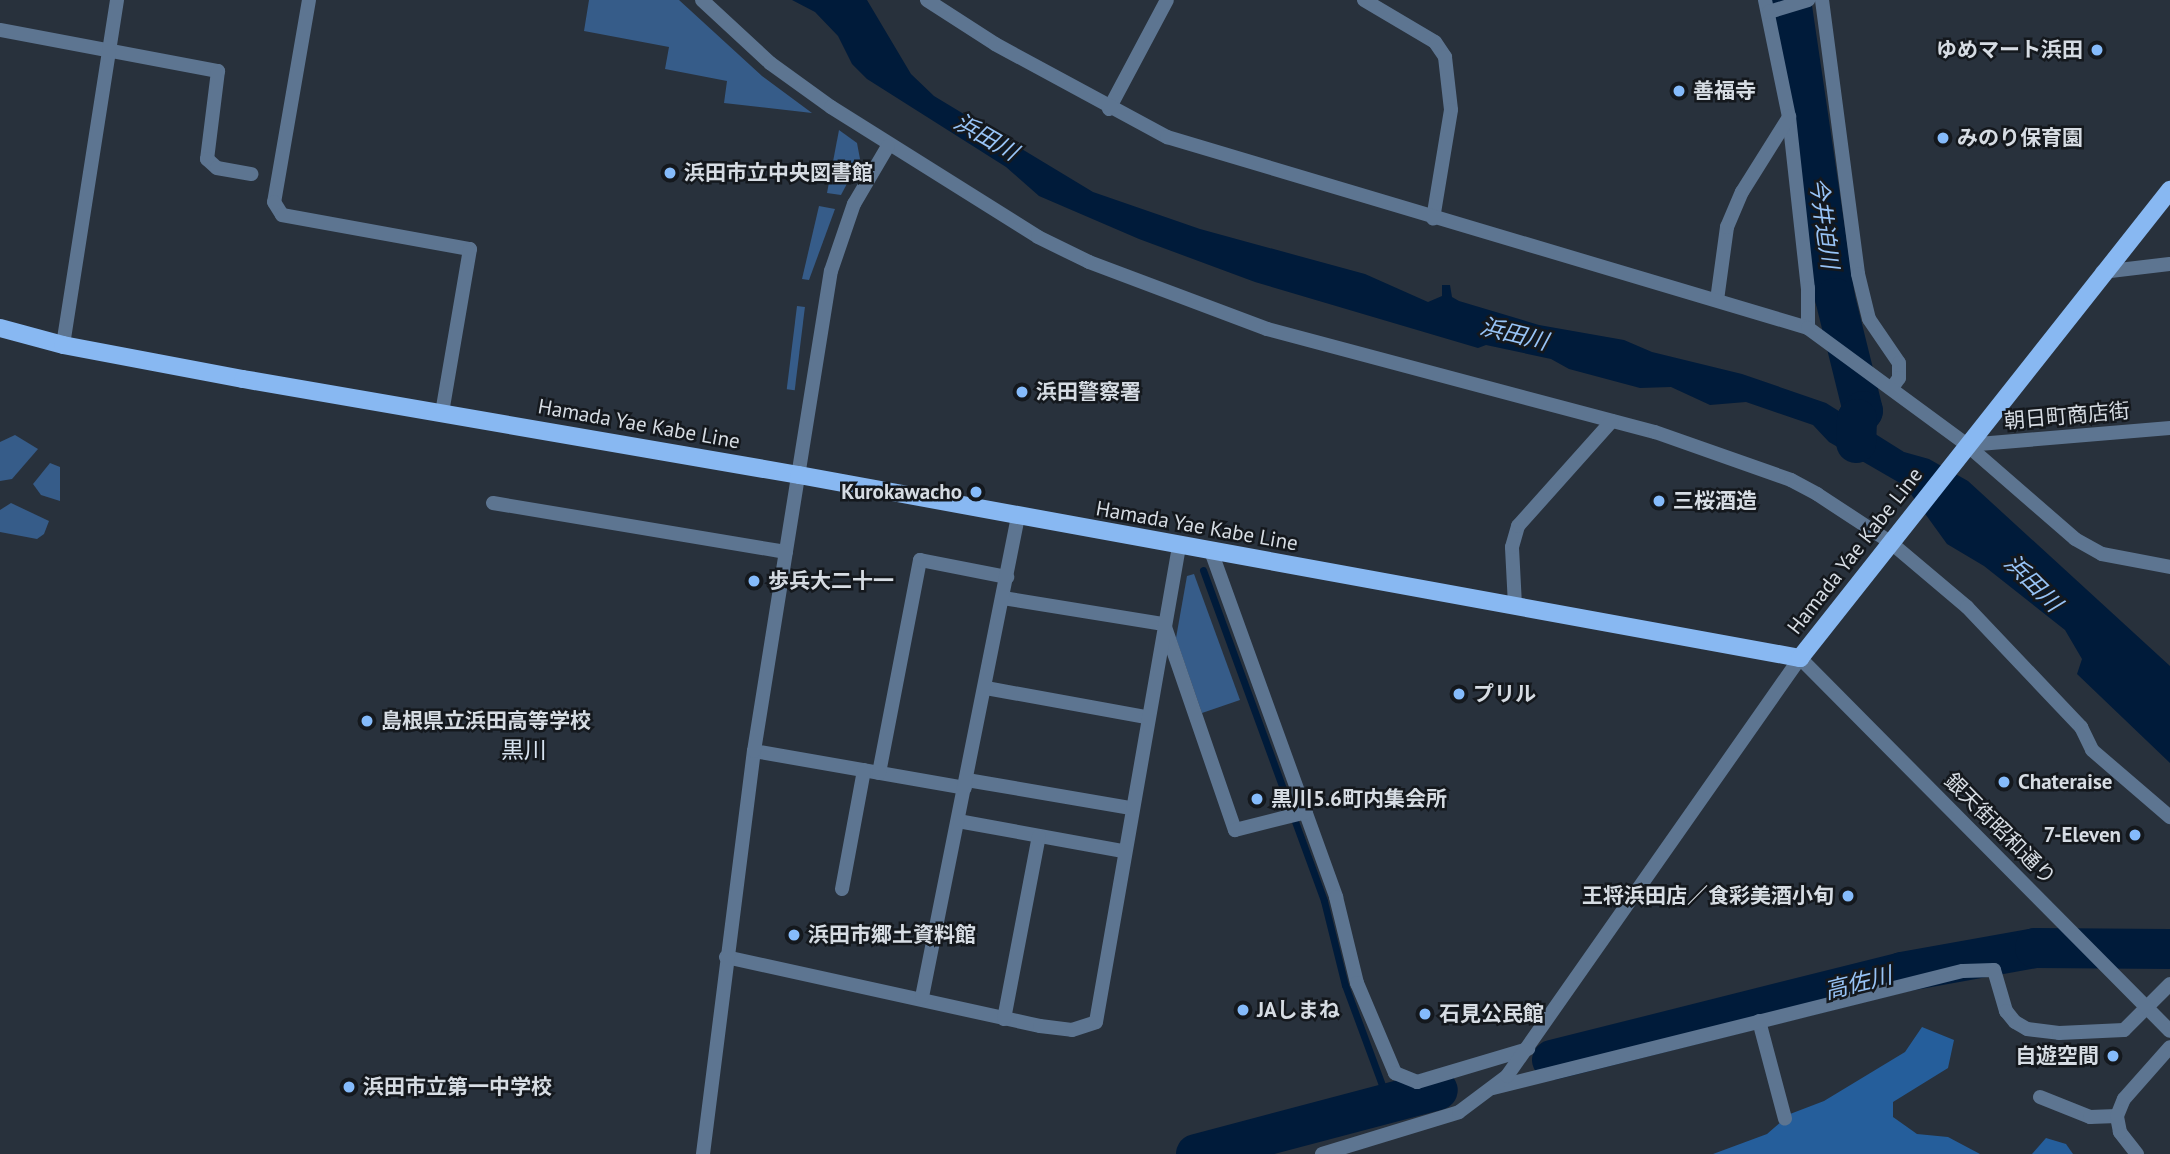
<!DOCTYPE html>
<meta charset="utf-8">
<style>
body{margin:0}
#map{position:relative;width:2170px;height:1154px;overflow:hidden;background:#28313c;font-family:"PT Sans","Noto Sans JP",sans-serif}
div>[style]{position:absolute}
.green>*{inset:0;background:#365c89;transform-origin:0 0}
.forest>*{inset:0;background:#255e9b}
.water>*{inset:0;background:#001b3a}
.stream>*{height:7px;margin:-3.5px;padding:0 3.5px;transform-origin:3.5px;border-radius:3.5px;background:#001b3a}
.river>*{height:40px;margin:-20px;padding:0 20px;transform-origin:20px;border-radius:20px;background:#001b3a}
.minor>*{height:14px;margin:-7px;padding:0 7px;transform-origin:7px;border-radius:7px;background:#5d7591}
.tertiary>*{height:14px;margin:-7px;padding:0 7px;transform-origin:7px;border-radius:7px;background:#5d7591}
.primary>*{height:18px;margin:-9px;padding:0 9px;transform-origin:9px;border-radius:9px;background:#88b8f2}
.dots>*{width:19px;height:19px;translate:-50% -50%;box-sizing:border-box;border:4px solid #14181d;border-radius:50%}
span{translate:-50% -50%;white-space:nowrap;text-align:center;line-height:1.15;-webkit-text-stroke:5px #14181d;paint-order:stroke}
.poi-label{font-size:21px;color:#d6dce3;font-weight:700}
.right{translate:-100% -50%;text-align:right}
.left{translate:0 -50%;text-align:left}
.street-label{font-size:21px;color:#d6dce3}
.water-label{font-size:23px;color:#98c4f7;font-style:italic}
.neighbourhood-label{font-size:23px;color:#d6e2f0}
</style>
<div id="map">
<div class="green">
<div style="clip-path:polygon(589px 0,679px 0,762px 76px,812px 113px,724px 103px,727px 81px,665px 69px,669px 47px,584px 31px)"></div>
<div style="clip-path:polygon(839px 130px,857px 143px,860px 159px,841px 195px,827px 193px)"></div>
<div style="clip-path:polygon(819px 206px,835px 209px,809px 280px,802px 279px)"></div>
<div style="left:797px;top:306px;width:8px;height:84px;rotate:7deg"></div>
<div style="clip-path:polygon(15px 435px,38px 449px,12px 479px,0 481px,0 442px)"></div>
<div style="clip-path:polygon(50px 463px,60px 467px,60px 501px,41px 495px,33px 484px)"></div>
<div style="clip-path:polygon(11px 503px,49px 521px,44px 534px,37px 539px,0 532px,0 510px)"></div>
<div style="clip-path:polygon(1194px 574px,1240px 700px,1202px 713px,1176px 638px,1187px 576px)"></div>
</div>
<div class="forest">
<div style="clip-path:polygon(1922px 1027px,1954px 1040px,1948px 1068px,1893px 1102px,1893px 1117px,1917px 1134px,1948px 1137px,1980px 1154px,1713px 1154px,1767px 1134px,1790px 1114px,1824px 1101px,1905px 1052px)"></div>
<div style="clip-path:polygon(2046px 1138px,2066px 1144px,2073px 1154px,2032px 1154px)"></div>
</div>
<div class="water">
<div style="clip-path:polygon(792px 0,867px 0,911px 74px,934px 96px,1093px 192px,1200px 229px,1365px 274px,1428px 302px,1442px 296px,1442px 285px,1450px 285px,1452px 297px,1459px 301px,1539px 325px,1624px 340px,1652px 352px,1742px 374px,1826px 403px,1904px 452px,1929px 459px,1968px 481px,2170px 666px,2170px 763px,2077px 674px,2082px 659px,2065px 630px,1984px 566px,1947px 544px,1905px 486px,1829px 442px,1813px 425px,1746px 402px,1710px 405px,1671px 387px,1640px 388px,1569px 369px,1551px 359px,1486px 345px,1478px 348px,1255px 282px,1139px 239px,1039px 196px,1006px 167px,867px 79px,852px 64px,838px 36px,815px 12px)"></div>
</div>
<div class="stream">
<div style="left:1203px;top:570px;width:352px;rotate:69.9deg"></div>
<div style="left:1324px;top:901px;width:87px;rotate:76deg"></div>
<div style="left:1345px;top:985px;width:124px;rotate:69.7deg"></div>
</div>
<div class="river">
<div style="left:1791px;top:0;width:301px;rotate:81.6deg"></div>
<div style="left:1835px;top:298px;width:116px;rotate:76.1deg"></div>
<div style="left:1863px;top:411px;width:10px;rotate:127deg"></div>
<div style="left:1857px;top:419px;width:24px;rotate:92deg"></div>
<div style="left:1552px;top:1060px;width:361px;rotate:-14.1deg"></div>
<div style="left:1902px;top:972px;width:135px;rotate:-10.2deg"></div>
<div style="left:2035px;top:948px;width:135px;rotate:0.4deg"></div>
<div style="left:1196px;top:1154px;width:250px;rotate:-14.8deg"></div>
</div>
<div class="minor">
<div style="left:309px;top:0;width:205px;rotate:99.8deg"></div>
<div style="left:274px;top:202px;width:15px;rotate:58deg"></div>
<div style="left:282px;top:215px;width:191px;rotate:10.3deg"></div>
<div style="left:470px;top:249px;width:166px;rotate:99.7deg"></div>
<div style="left:702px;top:0;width:93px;rotate:42.8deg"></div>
<div style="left:770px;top:63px;width:75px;rotate:35.8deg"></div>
<div style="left:831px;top:107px;width:244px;rotate:32.1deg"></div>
<div style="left:1038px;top:237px;width:57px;rotate:26.1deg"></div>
<div style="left:1089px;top:262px;width:190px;rotate:20.6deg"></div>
<div style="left:1267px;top:329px;width:401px;rotate:14.9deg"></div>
<div style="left:1655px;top:432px;width:144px;rotate:19.4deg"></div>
<div style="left:1791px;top:480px;width:30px;rotate:28deg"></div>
<div style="left:1817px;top:494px;width:87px;rotate:33.3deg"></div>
<div style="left:1890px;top:542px;width:101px;rotate:40.2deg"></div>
<div style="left:1967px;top:607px;width:166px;rotate:46.5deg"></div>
<div style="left:2081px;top:727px;width:25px;rotate:64deg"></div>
<div style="left:2092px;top:750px;width:103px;rotate:40.7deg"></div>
<div style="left:1364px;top:0;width:82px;rotate:30.6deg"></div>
<div style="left:1435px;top:42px;width:18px;rotate:56deg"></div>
<div style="left:1445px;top:57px;width:53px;rotate:83.5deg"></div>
<div style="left:1451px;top:110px;width:110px;rotate:99.4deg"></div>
<div style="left:1765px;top:0;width:119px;rotate:78.4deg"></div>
<div style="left:1789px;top:117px;width:172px;rotate:83.7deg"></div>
<div style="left:1808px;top:288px;width:40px;rotate:90deg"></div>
<div style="left:1822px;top:0;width:276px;rotate:82.5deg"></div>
<div style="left:1858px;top:274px;width:46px;rotate:76.3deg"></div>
<div style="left:1869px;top:319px;width:53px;rotate:55.7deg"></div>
<div style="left:1899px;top:363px;width:15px;rotate:90deg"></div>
<div style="left:1899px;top:378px;width:12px;rotate:125deg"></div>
<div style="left:1769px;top:12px;width:41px;rotate:-17.1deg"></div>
<div style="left:0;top:30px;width:222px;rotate:10.7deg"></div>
<div style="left:218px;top:71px;width:89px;rotate:97.1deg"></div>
<div style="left:207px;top:159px;width:13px;rotate:42deg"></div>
<div style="left:217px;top:168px;width:35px;rotate:10deg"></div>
<div style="left:1109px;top:109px;width:123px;rotate:-62deg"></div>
<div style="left:2102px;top:272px;width:68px;rotate:-6.7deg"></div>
<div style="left:1717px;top:300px;width:74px;rotate:-82.2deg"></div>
<div style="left:1727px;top:227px;width:38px;rotate:-67deg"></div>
<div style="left:1742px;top:192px;width:89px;rotate:-57.9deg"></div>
<div style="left:1967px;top:445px;width:143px;rotate:41deg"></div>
<div style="left:2075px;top:539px;width:31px;rotate:29deg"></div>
<div style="left:2102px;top:554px;width:69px;rotate:10.8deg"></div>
<div style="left:1967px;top:445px;width:204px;rotate:-4.8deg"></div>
<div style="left:493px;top:503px;width:297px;rotate:9.5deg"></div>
<div style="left:1211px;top:551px;width:368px;rotate:70.1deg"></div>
<div style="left:1336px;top:897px;width:89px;rotate:76.3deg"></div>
<div style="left:1357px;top:983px;width:98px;rotate:67.1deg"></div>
<div style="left:1395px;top:1073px;width:24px;rotate:22deg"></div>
<div style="left:1417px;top:1082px;width:116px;rotate:-16.6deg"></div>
<div style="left:1003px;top:598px;width:163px;rotate:9.2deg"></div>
<div style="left:1164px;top:624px;width:218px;rotate:71deg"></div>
<div style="left:1235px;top:830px;width:73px;rotate:-14.2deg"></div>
<div style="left:1515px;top:605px;width:58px;rotate:-93deg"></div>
<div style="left:1512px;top:547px;width:22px;rotate:-74deg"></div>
<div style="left:1518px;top:526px;width:141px;rotate:-48.2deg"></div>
<div style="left:986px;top:688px;width:163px;rotate:10.3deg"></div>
<div style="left:754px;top:751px;width:214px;rotate:9.9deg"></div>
<div style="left:879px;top:773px;width:217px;rotate:-79.1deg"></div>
<div style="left:920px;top:560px;width:89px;rotate:11.1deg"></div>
<div style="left:967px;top:780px;width:165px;rotate:9.7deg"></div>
<div style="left:958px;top:821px;width:168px;rotate:10.3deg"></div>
<div style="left:842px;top:889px;width:121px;rotate:-79.5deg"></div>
<div style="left:726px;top:957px;width:321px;rotate:12.4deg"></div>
<div style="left:1040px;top:1026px;width:32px;rotate:7deg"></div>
<div style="left:1072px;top:1030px;width:25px;rotate:-18deg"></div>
<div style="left:1096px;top:1022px;width:483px;rotate:-80.1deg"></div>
<div style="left:922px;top:997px;width:489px;rotate:-78.7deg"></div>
<div style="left:1004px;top:1019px;width:186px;rotate:-79.2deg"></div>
<div style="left:1759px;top:1021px;width:101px;rotate:75.1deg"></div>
<div style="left:1493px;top:1088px;width:484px;rotate:-14deg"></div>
<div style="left:1963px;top:971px;width:31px;rotate:-2deg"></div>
<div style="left:1994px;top:970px;width:43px;rotate:73.7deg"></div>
<div style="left:2006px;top:1011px;width:14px;rotate:51deg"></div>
<div style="left:2015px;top:1022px;width:14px;rotate:30deg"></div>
<div style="left:2027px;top:1029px;width:32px;rotate:7deg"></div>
<div style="left:2059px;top:1033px;width:65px;rotate:-2.6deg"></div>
<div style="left:2124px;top:1030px;width:65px;rotate:-45deg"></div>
<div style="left:2040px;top:1097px;width:54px;rotate:21.8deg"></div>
<div style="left:2090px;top:1117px;width:27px;rotate:-2deg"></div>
<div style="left:2137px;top:1154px;width:28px;rotate:-128deg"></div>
<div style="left:2120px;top:1132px;width:16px;rotate:-101deg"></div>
<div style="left:2117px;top:1116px;width:18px;rotate:-68deg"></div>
<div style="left:2124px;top:1099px;width:69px;rotate:-48.5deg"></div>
</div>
<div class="tertiary">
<div style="left:927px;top:0;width:81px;rotate:32.9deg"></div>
<div style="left:995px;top:44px;width:196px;rotate:28.4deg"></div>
<div style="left:1167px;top:137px;width:669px;rotate:16.59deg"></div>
<div style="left:1808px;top:328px;width:197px;rotate:36.3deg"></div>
<div style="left:63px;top:345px;width:349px;rotate:-81.1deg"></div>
<div style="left:703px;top:1154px;width:406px;rotate:-82.8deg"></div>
<div style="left:754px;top:751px;width:486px;rotate:-80.9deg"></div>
<div style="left:831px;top:271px;width:71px;rotate:-71.1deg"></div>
<div style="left:854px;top:204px;width:67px;rotate:-59.6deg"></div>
<div style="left:1322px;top:1154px;width:143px;rotate:-17deg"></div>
<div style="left:1459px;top:1112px;width:60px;rotate:-36.9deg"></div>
<div style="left:1507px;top:1076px;width:510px;rotate:-54.97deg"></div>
<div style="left:1800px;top:658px;width:525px;rotate:45.23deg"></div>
</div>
<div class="primary">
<div style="left:0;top:328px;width:65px;rotate:15.1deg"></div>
<div style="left:63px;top:345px;width:183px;rotate:10.7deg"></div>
<div style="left:243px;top:379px;width:564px;rotate:9.8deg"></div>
<div style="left:799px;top:475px;width:1018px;rotate:10.36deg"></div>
<div style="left:1800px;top:658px;width:597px;rotate:-51.67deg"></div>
</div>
<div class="dots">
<div style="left:2097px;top:50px;background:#85bbfb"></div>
<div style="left:1679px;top:91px;background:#85bbfb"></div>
<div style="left:1943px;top:138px;background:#85bbfb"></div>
<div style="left:670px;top:173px;background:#85bbfb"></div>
<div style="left:1022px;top:392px;background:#85bbfb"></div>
<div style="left:976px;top:492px;background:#85bbfb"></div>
<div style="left:1659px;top:501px;background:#85bbfb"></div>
<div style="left:754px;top:581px;background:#85bbfb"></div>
<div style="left:1459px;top:694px;background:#85bbfb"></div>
<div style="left:367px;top:721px;background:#85bbfb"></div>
<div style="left:2004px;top:782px;background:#85bbfb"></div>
<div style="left:1257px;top:799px;background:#85bbfb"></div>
<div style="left:2135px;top:835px;background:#85bbfb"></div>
<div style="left:1848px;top:896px;background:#85bbfb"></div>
<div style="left:794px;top:935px;background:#85bbfb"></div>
<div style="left:1243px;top:1010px;background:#85bbfb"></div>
<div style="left:1425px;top:1014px;background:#85bbfb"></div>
<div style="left:2113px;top:1056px;background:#85bbfb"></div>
<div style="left:349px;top:1087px;background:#85bbfb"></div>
</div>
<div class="poi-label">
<span class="right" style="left:2083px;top:50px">ゆめマート浜田</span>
<span class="left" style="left:1693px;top:91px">善福寺</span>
<span class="left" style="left:1957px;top:138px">みのり保育園</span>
<span class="left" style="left:684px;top:173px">浜田市立中央図書館</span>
<span class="left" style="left:1036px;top:392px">浜田警察署</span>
<span class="right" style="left:962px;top:492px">Kurokawacho</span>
<span class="left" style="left:1673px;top:501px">三桜酒造</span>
<span class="left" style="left:768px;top:581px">歩兵大二十一</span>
<span class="left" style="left:1473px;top:694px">プリル</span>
<span class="left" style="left:381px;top:721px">島根県立浜田高等学校</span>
<span class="left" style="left:2018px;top:782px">Chateraise</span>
<span class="left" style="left:1271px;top:799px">黒川5.6町内集会所</span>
<span class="right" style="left:2121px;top:835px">7-Eleven</span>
<span class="right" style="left:1834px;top:896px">王将浜田店／食彩美酒小旬</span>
<span class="left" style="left:808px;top:935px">浜田市郷土資料館</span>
<span class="left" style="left:1257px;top:1010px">JAしまね</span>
<span class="left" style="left:1439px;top:1014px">石見公民館</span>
<span class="right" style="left:2099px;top:1056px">自遊空間</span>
<span class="left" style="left:363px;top:1087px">浜田市立第一中学校</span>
</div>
<div class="street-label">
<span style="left:2067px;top:416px;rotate:-5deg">朝日町商店街</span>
<span style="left:639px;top:424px;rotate:10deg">Hamada Yae Kabe Line</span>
<span style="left:1197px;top:526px;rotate:10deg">Hamada Yae Kabe Line</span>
<span style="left:1855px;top:551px;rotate:-52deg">Hamada Yae Kabe Line</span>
<span style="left:2000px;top:829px;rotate:45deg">銀天街昭和通り</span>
</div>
<div class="water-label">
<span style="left:986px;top:137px;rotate:30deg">浜田川</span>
<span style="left:1824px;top:223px;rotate:82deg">今井迫川</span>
<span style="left:1514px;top:334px;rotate:14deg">浜田川</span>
<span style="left:2033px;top:583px;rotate:45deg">浜田川</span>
<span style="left:1858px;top:983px;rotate:-14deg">高佐川</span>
</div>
<div class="neighbourhood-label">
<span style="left:524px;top:750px">黒川</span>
</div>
</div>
